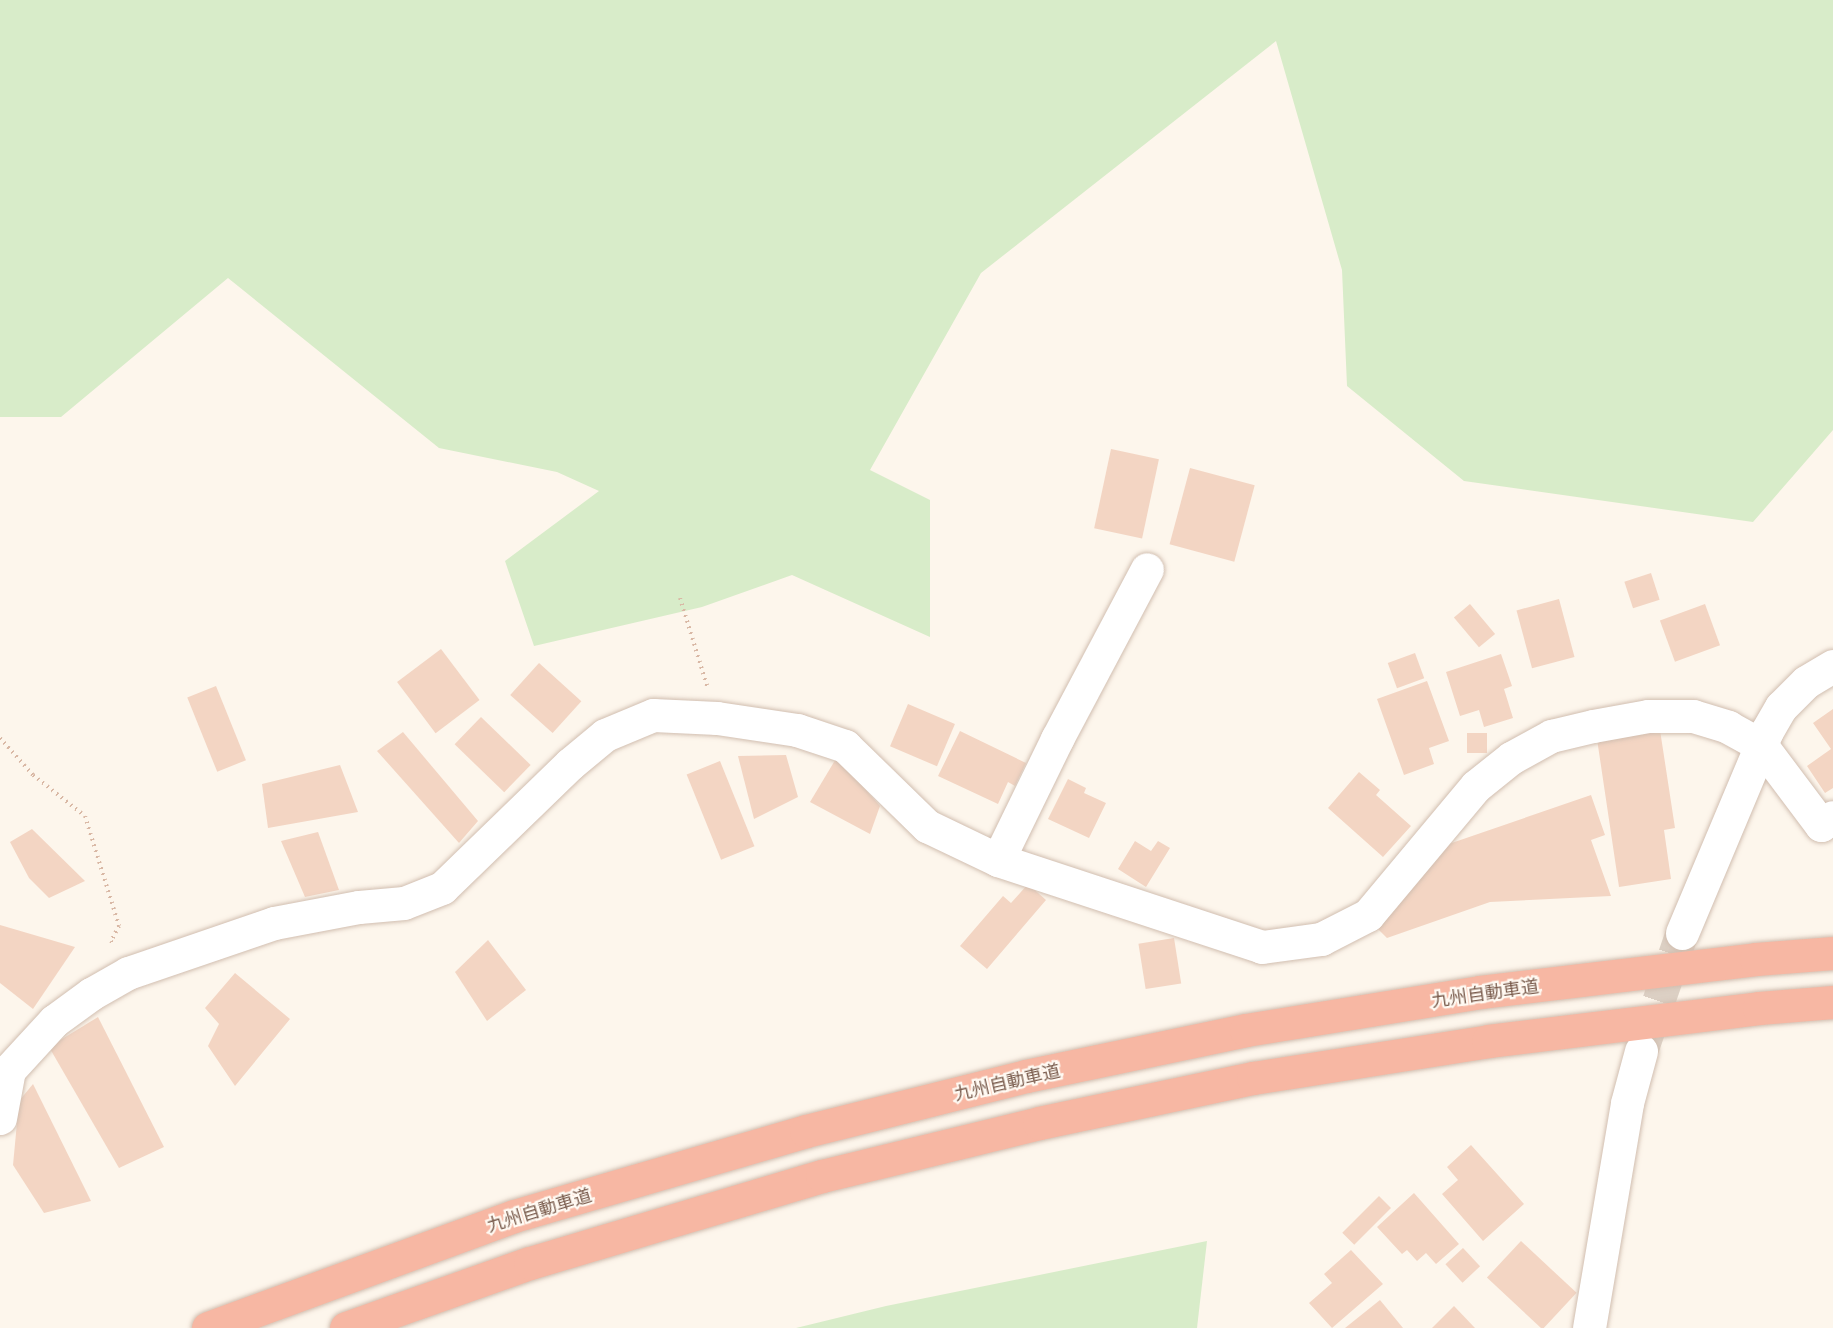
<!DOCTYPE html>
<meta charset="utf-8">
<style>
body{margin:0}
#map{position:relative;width:1833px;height:1328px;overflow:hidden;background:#fdf6ec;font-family:Commissioner,"Noto Sans JP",sans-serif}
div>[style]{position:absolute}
.green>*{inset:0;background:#d8ecc9}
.building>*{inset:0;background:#f3d5c3;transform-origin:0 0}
.minor-tunnel>*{height:33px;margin-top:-16.5px;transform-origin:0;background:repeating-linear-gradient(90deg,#dcd0c4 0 33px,transparent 0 49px)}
.path>*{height:4px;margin-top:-2px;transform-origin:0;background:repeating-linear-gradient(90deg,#d9b8a5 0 1.5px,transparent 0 6px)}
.roads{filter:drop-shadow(0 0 2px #d1beb0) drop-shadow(0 0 2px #d1beb0)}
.minor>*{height:33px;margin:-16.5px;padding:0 16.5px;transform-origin:16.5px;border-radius:16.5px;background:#fff}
.highway>*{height:33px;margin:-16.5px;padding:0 16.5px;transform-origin:16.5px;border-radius:16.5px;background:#f7b7a3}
span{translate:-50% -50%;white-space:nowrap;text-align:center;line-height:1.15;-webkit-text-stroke:4.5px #fffaf3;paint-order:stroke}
.street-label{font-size:18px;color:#7a5c4d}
</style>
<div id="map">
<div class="green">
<div style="clip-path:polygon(0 0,1833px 0,1833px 430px,1753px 522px,1464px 481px,1347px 386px,1342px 270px,1276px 41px,981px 273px,870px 470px,930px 500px,930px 637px,792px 575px,702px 607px,534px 646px,505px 561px,599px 491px,557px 472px,439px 448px,228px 278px,61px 417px,0 417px)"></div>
<div style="clip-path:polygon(1207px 1241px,1197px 1328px,796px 1328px,886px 1306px)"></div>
</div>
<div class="building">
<div style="left:1111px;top:449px;width:49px;height:81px;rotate:12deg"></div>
<div style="left:1190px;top:468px;width:67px;height:79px;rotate:15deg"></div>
<div style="left:1651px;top:573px;width:28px;height:28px;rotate:72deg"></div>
<div style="left:1559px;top:599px;width:60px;height:44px;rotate:75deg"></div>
<div style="left:1470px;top:604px;width:39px;height:21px;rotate:50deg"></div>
<div style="left:1705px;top:604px;width:44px;height:48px;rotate:70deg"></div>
<div style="left:441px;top:649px;width:64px;height:55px;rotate:53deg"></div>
<div style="left:1415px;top:653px;width:27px;height:29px;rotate:70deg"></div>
<div style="clip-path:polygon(1501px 654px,1512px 686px,1504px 689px,1513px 718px,1484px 727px,1479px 710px,1460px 716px,1446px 672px)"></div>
<div style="left:539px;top:663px;width:57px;height:43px;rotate:42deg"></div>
<div style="clip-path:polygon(1427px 681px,1449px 741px,1429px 748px,1434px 764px,1404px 775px,1377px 699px)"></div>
<div style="left:216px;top:686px;width:80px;height:31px;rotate:68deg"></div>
<div style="left:908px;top:704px;width:51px;height:46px;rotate:23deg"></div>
<div style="clip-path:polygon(1833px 709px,1833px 788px,1825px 793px,1807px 766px,1831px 749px,1813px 723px)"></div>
<div style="left:481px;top:717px;width:69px;height:38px;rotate:44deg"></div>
<div style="clip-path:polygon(1660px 730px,1675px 828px,1664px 830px,1671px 879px,1619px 887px,1597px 739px)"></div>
<div style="clip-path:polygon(960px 731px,1026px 763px,1015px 786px,1008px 782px,998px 804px,938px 776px)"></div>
<div style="clip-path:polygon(403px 732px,478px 821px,459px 843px,377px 751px)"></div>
<div style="left:1467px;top:733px;width:20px;height:20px"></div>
<div style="clip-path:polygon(786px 755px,798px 797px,754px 819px,738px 756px)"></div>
<div style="clip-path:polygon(837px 757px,880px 806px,870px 834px,810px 802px)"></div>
<div style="left:720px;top:761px;width:92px;height:36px;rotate:68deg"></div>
<div style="clip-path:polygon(340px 765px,358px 812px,268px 828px,262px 784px)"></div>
<div style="clip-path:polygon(1359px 772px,1380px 790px,1376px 795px,1411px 826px,1383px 857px,1328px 808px)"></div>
<div style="clip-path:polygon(1068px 779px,1086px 788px,1084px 793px,1106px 803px,1089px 838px,1048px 819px)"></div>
<div style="clip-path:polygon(1591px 795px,1605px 835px,1591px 840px,1611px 896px,1490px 902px,1387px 938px,1374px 925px,1440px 847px)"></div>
<div style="clip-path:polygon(32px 829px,85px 881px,49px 898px,29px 878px,10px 842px)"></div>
<div style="clip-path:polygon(318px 832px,339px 890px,305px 897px,281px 841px)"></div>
<div style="clip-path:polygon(1135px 841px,1151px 851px,1158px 841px,1170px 848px,1146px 887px,1118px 869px)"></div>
<div style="clip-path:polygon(1028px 884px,1046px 900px,987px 969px,960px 946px,1003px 896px,1011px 903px)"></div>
<div style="clip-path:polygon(0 925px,75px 947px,33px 1009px,0 983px)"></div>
<div style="left:1174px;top:938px;width:46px;height:36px;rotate:81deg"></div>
<div style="clip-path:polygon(488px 940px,526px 990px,487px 1021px,455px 972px)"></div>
<div style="clip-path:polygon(235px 973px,290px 1019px,235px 1086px,208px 1046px,219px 1024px,205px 1008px)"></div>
<div style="clip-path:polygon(98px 1017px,164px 1147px,119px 1168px,49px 1047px)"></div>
<div style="clip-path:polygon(33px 1084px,91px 1201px,44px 1213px,13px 1165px,19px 1101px)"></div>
<div style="clip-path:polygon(1471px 1145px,1524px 1204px,1483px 1241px,1442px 1194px,1458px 1180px,1447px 1167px)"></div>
<div style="clip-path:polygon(1414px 1193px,1459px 1244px,1436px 1264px,1426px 1253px,1417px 1261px,1407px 1250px,1402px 1254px,1377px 1227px)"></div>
<div style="left:1379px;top:1196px;width:17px;height:52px;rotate:45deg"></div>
<div style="left:1521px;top:1241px;width:76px;height:50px;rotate:43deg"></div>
<div style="left:1463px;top:1248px;width:25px;height:24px;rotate:47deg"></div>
<div style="clip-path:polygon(1351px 1250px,1383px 1284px,1332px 1328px,1309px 1303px,1332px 1283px,1324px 1274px)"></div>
<div style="clip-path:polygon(1380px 1300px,1403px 1328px,1345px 1328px)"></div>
<div style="clip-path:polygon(1454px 1306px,1475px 1328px,1432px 1328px)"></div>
</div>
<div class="minor-tunnel">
<div style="left:1643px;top:1047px;width:120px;rotate:-71.1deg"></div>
</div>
<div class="path">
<div style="left:680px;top:598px;width:92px;rotate:72.9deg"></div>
<div style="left:0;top:738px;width:50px;rotate:48.3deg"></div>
<div style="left:33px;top:775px;width:66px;rotate:38.3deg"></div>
<div style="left:85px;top:816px;width:115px;rotate:72.8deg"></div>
<div style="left:119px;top:926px;width:17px;rotate:118deg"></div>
<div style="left:111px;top:941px;width:4px;rotate:56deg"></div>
</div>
<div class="roads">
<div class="minor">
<div style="left:998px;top:860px;width:135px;rotate:-64deg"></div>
<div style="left:1057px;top:739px;width:192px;rotate:-62.1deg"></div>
<div style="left:1682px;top:933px;width:219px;rotate:-67.2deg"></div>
<div style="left:1767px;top:731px;width:28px;rotate:-60deg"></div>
<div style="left:1781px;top:707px;width:35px;rotate:-45deg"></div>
<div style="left:1806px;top:682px;width:31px;rotate:-31deg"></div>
<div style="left:0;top:1118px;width:49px;rotate:-79.4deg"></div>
<div style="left:9px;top:1070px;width:67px;rotate:-47.4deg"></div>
<div style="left:54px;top:1021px;width:46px;rotate:-36.1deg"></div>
<div style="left:91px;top:994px;width:43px;rotate:-29.6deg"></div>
<div style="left:128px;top:973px;width:154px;rotate:-18.9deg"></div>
<div style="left:274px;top:923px;width:86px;rotate:-10.7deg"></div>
<div style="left:359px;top:907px;width:45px;rotate:-5.1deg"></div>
<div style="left:404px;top:903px;width:41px;rotate:-21.5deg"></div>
<div style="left:442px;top:888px;width:178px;rotate:-44.1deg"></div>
<div style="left:570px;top:764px;width:45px;rotate:-39.6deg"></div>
<div style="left:605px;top:735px;width:52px;rotate:-22.6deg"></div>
<div style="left:653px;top:715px;width:64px;rotate:2.7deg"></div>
<div style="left:717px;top:718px;width:81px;rotate:8.5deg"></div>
<div style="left:797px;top:730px;width:51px;rotate:18.4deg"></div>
<div style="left:845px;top:746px;width:115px;rotate:44.3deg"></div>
<div style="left:927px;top:826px;width:79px;rotate:25.6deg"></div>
<div style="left:998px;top:860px;width:278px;rotate:18.2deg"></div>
<div style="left:1262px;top:947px;width:60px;rotate:-7.7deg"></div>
<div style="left:1321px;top:939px;width:53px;rotate:-27.1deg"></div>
<div style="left:1368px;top:915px;width:168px;rotate:-50.1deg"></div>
<div style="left:1476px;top:786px;width:45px;rotate:-38.7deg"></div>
<div style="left:1511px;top:758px;width:46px;rotate:-28.8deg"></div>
<div style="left:1551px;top:736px;width:43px;rotate:-13.4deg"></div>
<div style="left:1593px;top:726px;width:56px;rotate:-10.3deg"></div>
<div style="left:1648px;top:716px;width:45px"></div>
<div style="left:1693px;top:716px;width:37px;rotate:17deg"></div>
<div style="left:1728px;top:727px;width:38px;rotate:29deg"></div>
<div style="left:1761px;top:745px;width:100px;rotate:53.1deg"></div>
<div style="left:1821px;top:825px;width:14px;rotate:-34deg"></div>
<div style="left:1589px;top:1328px;width:228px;rotate:-80.4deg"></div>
<div style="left:1627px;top:1103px;width:54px;rotate:-74.9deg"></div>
</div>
<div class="highway">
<div style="left:208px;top:1328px;width:326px;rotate:-20.1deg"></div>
<div style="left:514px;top:1216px;width:304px;rotate:-16.2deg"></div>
<div style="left:806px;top:1131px;width:227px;rotate:-14deg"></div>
<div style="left:1026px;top:1076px;width:225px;rotate:-11.8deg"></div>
<div style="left:1246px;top:1030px;width:237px;rotate:-9.2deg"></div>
<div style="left:1480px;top:992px;width:278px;rotate:-6.8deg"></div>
<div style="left:1756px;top:959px;width:77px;rotate:-4.5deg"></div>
<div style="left:346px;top:1328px;width:195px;rotate:-19.5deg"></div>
<div style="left:530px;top:1263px;width:305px;rotate:-16.6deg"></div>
<div style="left:822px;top:1176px;width:223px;rotate:-13.7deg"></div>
<div style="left:1039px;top:1123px;width:219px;rotate:-11.9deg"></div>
<div style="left:1253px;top:1078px;width:238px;rotate:-8.9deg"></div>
<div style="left:1488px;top:1041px;width:273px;rotate:-6.9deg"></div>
<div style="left:1759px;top:1008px;width:74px;rotate:-4.6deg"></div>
</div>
</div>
<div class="street-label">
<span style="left:1485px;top:993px;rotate:-8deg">九州自動車道</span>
<span style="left:1007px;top:1082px;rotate:-13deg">九州自動車道</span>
<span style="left:539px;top:1210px;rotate:-17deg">九州自動車道</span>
</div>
</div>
